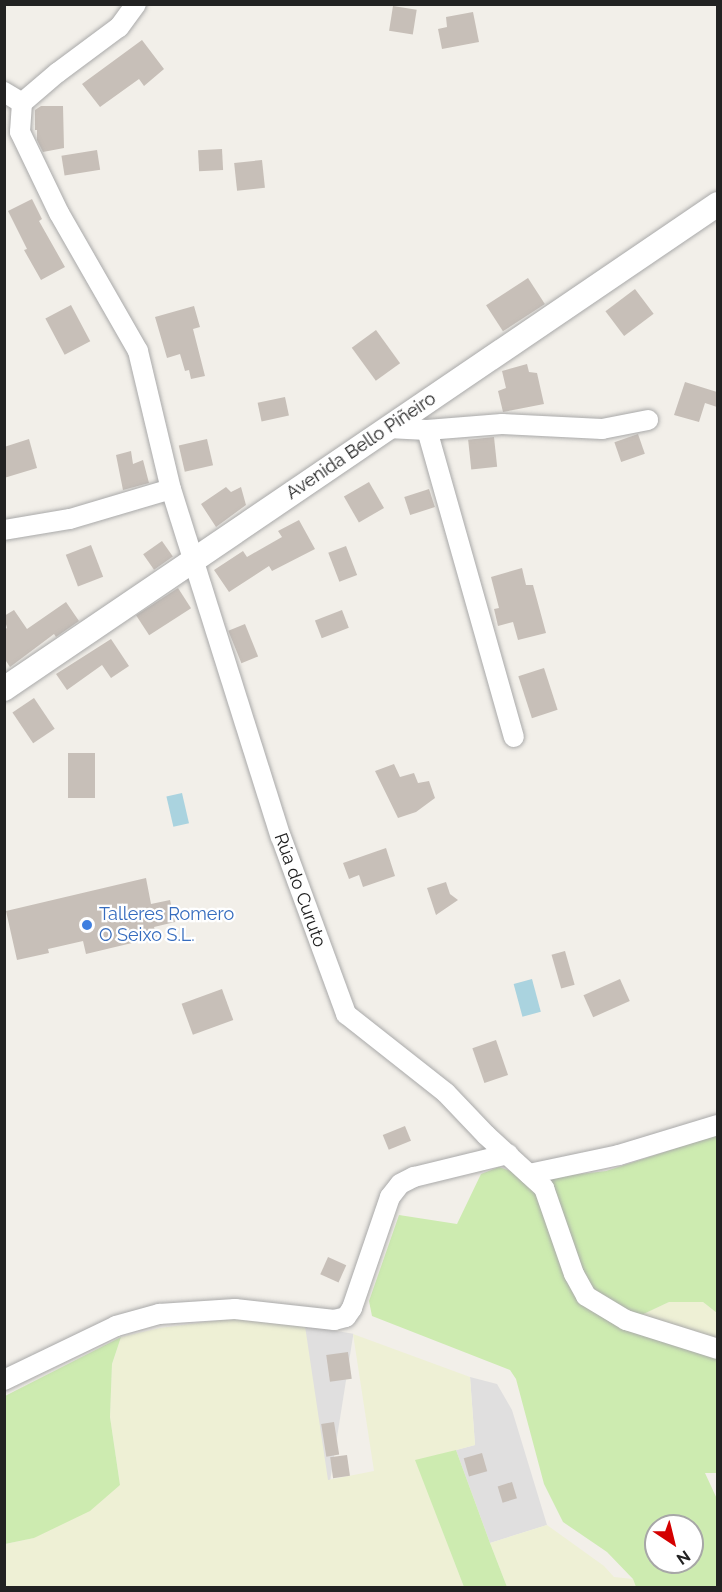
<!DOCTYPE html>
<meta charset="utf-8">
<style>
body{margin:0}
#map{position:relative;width:722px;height:1592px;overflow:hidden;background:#f2efe9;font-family:Raleway,sans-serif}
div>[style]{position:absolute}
.residential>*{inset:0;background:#e0dfdf;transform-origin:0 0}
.farmland>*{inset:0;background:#eef0d5}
.grass>*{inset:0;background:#cdebb0}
.water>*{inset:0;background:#aad3df;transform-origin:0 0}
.building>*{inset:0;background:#c7bfb8;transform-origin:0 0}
.roads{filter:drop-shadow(0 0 2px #a9a9a9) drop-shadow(0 0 2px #a9a9a9)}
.minor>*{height:20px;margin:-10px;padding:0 10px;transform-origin:10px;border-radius:10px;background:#fff}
.tertiary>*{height:24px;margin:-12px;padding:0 12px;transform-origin:12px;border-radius:12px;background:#fff}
.dots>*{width:16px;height:16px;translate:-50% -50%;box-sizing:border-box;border:3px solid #fff;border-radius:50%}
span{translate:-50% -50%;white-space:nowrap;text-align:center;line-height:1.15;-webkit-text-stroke:4.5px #fff;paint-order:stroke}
.street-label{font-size:18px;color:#222}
.shop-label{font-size:18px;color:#366cbe}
.left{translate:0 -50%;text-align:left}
.frame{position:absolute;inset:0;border:6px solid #222;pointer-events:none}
.north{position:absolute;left:644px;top:1514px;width:60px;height:60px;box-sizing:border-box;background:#fff;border:2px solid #a7a7a7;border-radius:50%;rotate:145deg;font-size:16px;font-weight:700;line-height:24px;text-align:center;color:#222}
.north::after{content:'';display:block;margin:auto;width:21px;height:27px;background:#d40000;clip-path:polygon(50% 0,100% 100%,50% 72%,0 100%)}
</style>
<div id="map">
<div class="residential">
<div style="left:305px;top:1326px;width:49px;height:156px;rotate:9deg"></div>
<div style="clip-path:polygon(470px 1377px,497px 1384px,512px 1410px,547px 1525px,490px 1543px,456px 1450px,475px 1445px)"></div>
</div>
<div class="farmland">
<div style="clip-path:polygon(669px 1302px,703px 1302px,717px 1313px,717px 1345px,635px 1318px)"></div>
<div style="clip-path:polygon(235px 1318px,305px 1326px,328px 1480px,374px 1471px,353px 1334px,470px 1377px,475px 1445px,416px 1461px,464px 1587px,5px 1588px,5px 1544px,34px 1538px,120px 1485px,110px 1417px,112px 1364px,121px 1337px,160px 1328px)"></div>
<div style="clip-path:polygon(547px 1525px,604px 1566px,614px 1577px,633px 1579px,636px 1587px,507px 1587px,490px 1543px)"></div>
</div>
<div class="grass">
<div style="clip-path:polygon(717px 1135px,717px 1313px,703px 1302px,669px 1302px,635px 1318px,587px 1289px,546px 1178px,606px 1171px)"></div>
<div style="clip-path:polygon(evenodd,499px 1167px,522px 1175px,538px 1190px,570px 1279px,717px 1359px,717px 1473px,705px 1473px,717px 1499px,717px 1587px,636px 1587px,633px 1579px,607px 1552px,563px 1522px,544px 1484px,516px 1379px,510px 1370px,372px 1316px,369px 1301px,399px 1215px,457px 1224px,481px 1174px,499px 1167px,656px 1526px,692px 1526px,692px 1562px,656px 1562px,656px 1526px)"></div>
<div style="clip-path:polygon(121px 1337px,112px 1364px,110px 1417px,120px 1485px,90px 1511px,34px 1538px,5px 1544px,5px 1396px)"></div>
<div style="clip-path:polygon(456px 1450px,490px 1543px,507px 1587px,464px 1587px,415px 1460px)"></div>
</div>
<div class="water">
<div style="left:182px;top:793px;width:31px;height:16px;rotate:77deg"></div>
<div style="left:532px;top:979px;width:34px;height:19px;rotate:75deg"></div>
</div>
<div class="building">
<div style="left:393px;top:6px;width:24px;height:25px;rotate:9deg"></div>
<div style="clip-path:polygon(473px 12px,479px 42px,442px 49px,438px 29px,447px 27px,446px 17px)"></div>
<div style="clip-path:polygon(142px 40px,164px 69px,144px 86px,139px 79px,100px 107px,82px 84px)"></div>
<div style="clip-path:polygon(41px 106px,63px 106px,64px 148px,43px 152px,37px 140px,37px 130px,35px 130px,35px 110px)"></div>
<div style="left:222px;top:149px;width:21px;height:24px;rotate:87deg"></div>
<div style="left:97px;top:150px;width:20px;height:36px;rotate:81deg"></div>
<div style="left:262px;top:160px;width:28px;height:28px;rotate:84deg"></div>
<div style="clip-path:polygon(32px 199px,42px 219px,39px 221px,65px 267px,41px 280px,24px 250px,27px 249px,8px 211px)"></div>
<div style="left:528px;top:278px;width:31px;height:50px;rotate:57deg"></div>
<div style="left:635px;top:289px;width:31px;height:37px;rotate:53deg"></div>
<div style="left:71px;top:305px;width:41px;height:29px;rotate:62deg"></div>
<div style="clip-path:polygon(194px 306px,200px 327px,193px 329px,205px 376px,191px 379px,189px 370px,185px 371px,180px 354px,167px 358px,155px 317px)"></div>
<div style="left:376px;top:330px;width:41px;height:30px;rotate:54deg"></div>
<div style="clip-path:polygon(527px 364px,529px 372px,537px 373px,544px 404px,503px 412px,498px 391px,506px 388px,502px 371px)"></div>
<div style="clip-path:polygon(685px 382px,717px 392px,717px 407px,705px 403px,699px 422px,674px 415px)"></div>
<div style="left:285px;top:397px;width:19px;height:28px;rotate:78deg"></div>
<div style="left:638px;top:434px;width:21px;height:25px;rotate:71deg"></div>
<div style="left:494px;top:437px;width:30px;height:26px;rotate:84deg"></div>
<div style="clip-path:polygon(29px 439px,37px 468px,4px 478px,4px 447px)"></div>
<div style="left:207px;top:439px;width:27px;height:29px;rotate:77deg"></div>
<div style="clip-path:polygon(131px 451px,133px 464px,143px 460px,149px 483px,123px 490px,116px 455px)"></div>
<div style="left:369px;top:482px;width:30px;height:29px;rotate:60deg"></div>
<div style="clip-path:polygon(226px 487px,231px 492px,241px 487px,246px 505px,216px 527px,201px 504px)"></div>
<div style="left:429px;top:489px;width:19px;height:26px;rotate:72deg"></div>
<div style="clip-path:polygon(299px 520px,315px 549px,272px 571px,269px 566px,229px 592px,214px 570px,243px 551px,247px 557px,282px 537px,278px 531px)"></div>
<div style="left:162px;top:541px;width:19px;height:23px;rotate:55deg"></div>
<div style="left:91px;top:545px;width:34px;height:27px;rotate:69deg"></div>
<div style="left:346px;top:546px;width:31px;height:19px;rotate:69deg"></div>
<div style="clip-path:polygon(522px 568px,526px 585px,533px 585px,546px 633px,518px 640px,513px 622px,498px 626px,494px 609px,499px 608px,491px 577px)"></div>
<div style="left:178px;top:588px;width:24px;height:50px;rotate:57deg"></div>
<div style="clip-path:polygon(66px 602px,79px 621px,56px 637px,54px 634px,10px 667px,4px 658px,4px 630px,7px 628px,4px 616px,14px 610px,27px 629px)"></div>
<div style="left:342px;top:610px;width:19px;height:29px;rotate:69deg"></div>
<div style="left:245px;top:624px;width:35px;height:18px;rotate:68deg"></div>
<div style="clip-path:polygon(111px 639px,129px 666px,111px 678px,102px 665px,67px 690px,56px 674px)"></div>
<div style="left:544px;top:668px;width:44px;height:27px;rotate:72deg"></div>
<div style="left:34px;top:698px;width:37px;height:26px;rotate:56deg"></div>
<div style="left:68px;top:753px;width:27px;height:45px"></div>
<div style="clip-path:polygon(394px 764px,400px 777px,414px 773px,418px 783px,429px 781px,435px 798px,416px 812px,398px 818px,375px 771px)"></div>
<div style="clip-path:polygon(386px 848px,395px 876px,363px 887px,359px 875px,349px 879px,343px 863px)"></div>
<div style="clip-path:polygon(146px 878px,151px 904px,170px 900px,175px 922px,154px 927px,157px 937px,86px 954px,83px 941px,48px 949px,49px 953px,17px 960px,6px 911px)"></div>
<div style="clip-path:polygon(446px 882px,450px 894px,458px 900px,436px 915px,427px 888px)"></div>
<div style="left:565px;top:951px;width:35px;height:14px;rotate:74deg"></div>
<div style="left:620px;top:979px;width:24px;height:40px;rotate:66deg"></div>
<div style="left:222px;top:989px;width:33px;height:43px;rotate:70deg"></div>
<div style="left:496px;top:1040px;width:37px;height:25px;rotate:71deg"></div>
<div style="left:405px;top:1126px;width:16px;height:24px;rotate:68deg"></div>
<div style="left:328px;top:1257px;width:20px;height:19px;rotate:24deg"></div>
<div style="left:348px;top:1352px;width:27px;height:22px;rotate:82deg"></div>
<div style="left:334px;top:1422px;width:33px;height:13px;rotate:81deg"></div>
<div style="left:482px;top:1453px;width:19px;height:19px;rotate:74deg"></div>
<div style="left:347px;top:1455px;width:21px;height:17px;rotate:82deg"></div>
<div style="left:512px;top:1482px;width:17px;height:15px;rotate:73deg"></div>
</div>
<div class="roads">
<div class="minor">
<div style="left:136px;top:4px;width:29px;rotate:126deg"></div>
<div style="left:119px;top:27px;width:77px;rotate:143.4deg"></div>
<div style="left:57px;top:73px;width:46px;rotate:139.4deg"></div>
<div style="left:22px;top:103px;width:29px;rotate:94deg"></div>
<div style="left:20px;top:132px;width:90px;rotate:64.3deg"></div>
<div style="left:59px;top:213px;width:159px;rotate:60.2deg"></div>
<div style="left:138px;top:351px;width:142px;rotate:76.6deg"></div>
<div style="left:171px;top:489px;width:365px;rotate:72.5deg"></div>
<div style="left:281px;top:837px;width:189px;rotate:69.8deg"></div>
<div style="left:346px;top:1014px;width:127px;rotate:38.3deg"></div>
<div style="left:446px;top:1093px;width:58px;rotate:46.4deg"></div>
<div style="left:486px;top:1135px;width:79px;rotate:42.4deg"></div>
<div style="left:544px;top:1188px;width:91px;rotate:70.8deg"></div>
<div style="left:574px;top:1274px;width:25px;rotate:61deg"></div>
<div style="left:586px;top:1296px;width:47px;rotate:31deg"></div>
<div style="left:626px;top:1320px;width:96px;rotate:17.5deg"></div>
<div style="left:4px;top:92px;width:21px;rotate:31deg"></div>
<div style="left:388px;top:428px;width:39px;rotate:3deg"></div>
<div style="left:427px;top:430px;width:319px;rotate:74.2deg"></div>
<div style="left:427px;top:430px;width:75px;rotate:-4.6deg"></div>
<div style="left:502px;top:424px;width:100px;rotate:2.9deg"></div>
<div style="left:602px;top:429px;width:47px;rotate:-11.1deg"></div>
<div style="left:4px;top:530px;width:67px;rotate:-9.5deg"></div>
<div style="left:70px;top:519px;width:105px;rotate:-16.5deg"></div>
<div style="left:529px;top:1174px;width:92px;rotate:-11.9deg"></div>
<div style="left:619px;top:1155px;width:103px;rotate:-16.9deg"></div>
<div style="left:4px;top:1380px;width:124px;rotate:-25.7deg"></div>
<div style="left:116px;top:1326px;width:45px;rotate:-15.6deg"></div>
<div style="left:159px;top:1314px;width:76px;rotate:-3.8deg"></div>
<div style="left:235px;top:1309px;width:100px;rotate:6.3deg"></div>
<div style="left:334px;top:1320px;width:12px;rotate:-14deg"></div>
<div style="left:346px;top:1317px;width:11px;rotate:-56deg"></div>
<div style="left:352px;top:1308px;width:117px;rotate:-71.1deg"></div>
<div style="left:390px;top:1197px;width:16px;rotate:-52deg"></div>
<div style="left:400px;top:1184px;width:16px;rotate:-27deg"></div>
<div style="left:414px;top:1177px;width:97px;rotate:-13.7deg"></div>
</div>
<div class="tertiary">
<div style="left:4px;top:689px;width:863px;rotate:-34.19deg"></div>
</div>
</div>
<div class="dots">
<div style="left:87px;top:925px;background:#3f7fe0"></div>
</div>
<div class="street-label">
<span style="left:361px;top:446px;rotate:-34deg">Avenida Bello Piñeiro</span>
<span style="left:300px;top:890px;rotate:70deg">Rúa do Curuto</span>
</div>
<div class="shop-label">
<span class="left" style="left:99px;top:925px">Talleres Romero<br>O Seixo S.L.</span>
</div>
<div class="frame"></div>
<div class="north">N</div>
</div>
